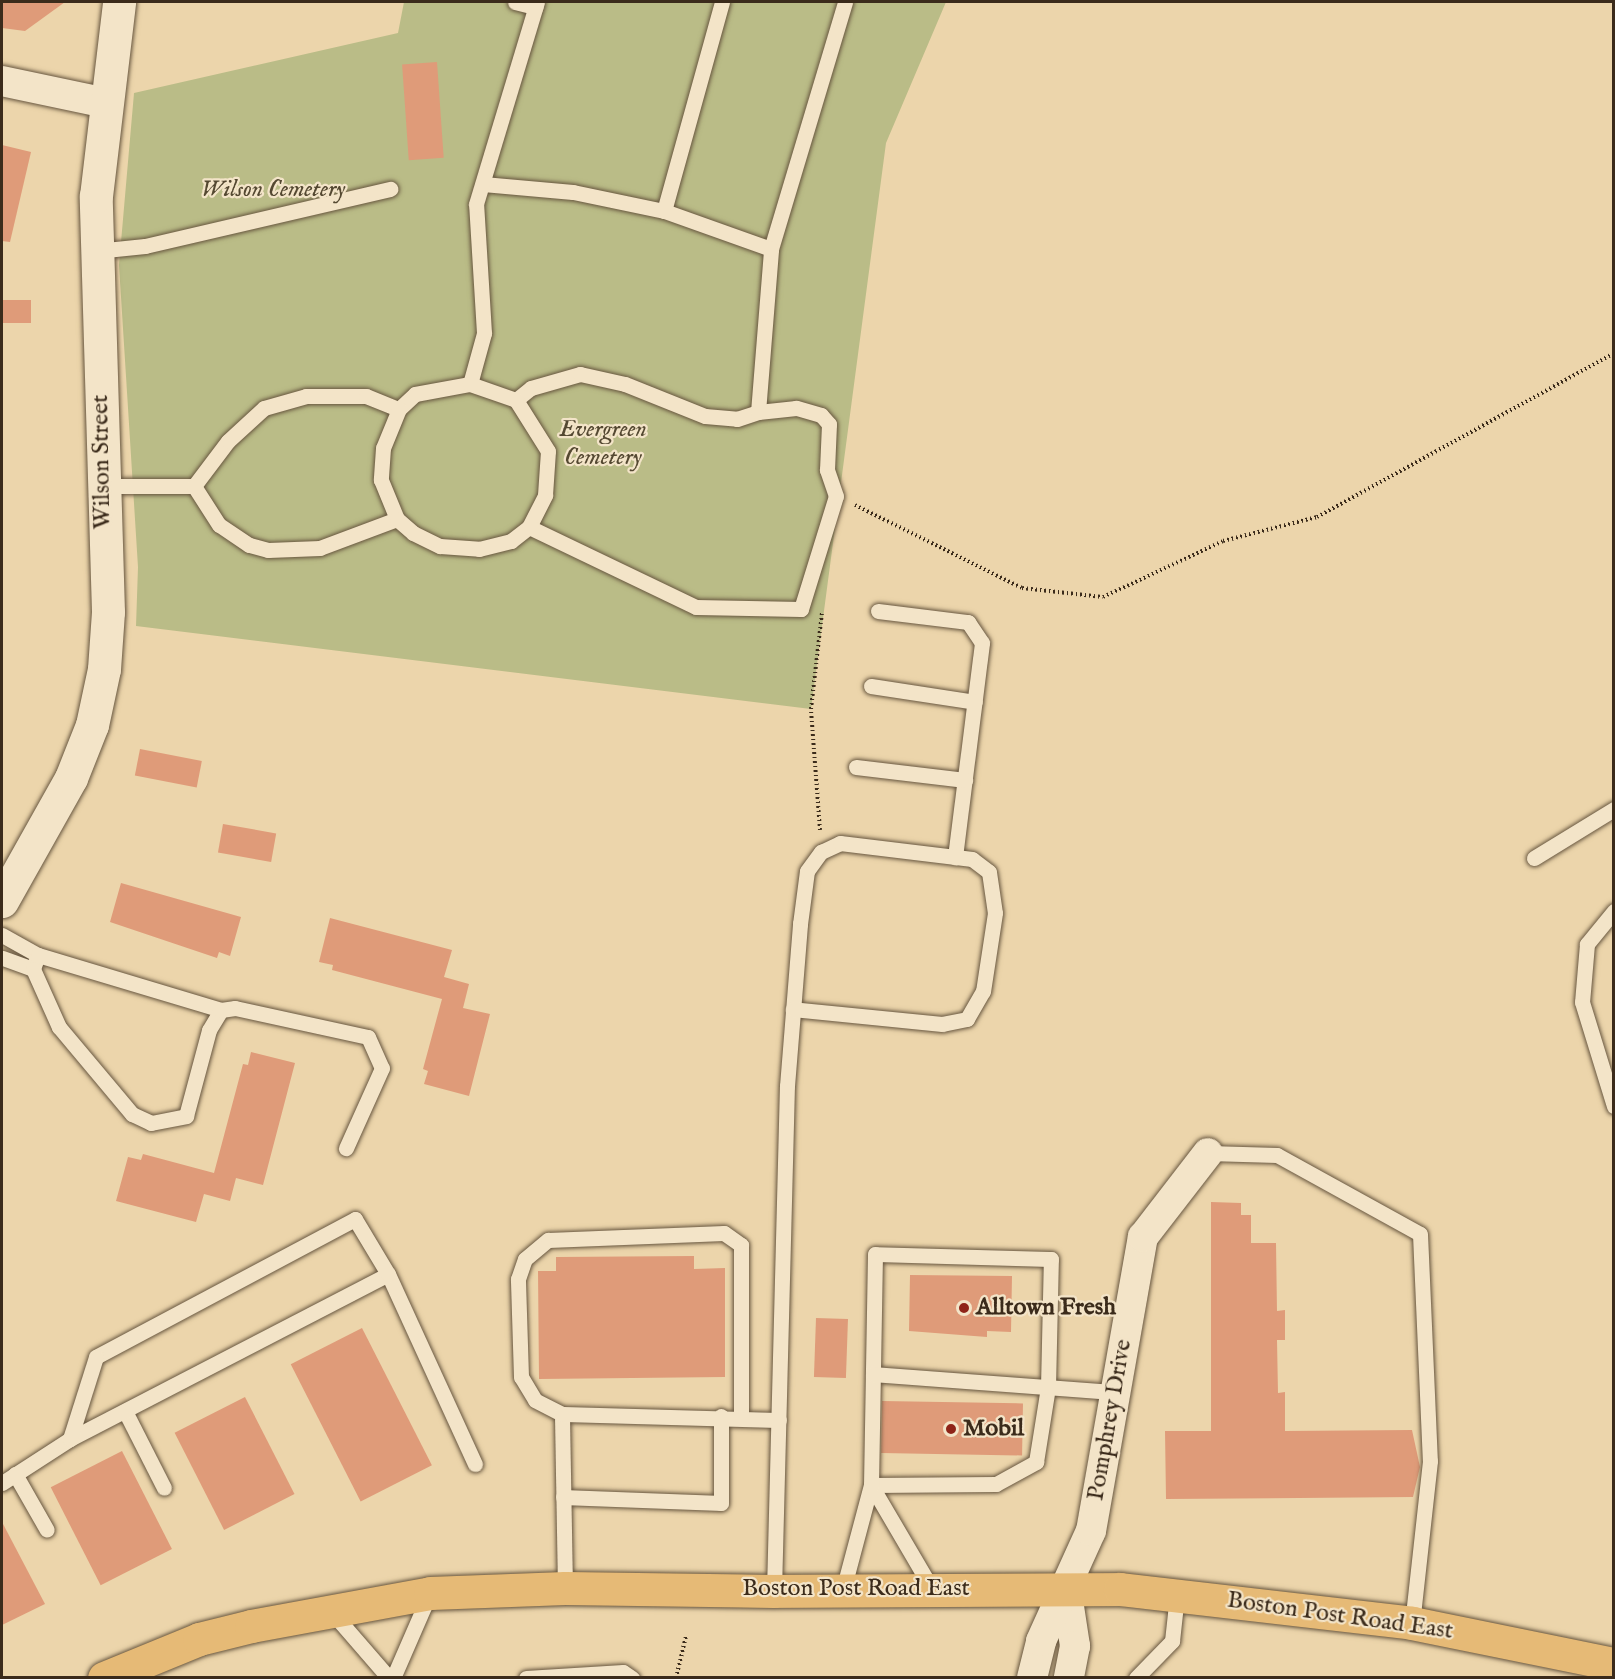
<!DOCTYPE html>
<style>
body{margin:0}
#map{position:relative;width:1615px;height:1679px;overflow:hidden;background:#ecd5ab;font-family:"IM FELL English",serif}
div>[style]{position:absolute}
.green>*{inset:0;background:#babc87}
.building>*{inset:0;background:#df9b79;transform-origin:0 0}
.path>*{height:4px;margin-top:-2px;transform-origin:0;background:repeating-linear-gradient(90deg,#3b2b1b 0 1.5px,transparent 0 4.5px)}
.roads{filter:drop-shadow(0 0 2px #67563f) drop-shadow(0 0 2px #67563f)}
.service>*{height:15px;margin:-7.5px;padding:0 7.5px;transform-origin:7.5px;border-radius:7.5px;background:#f3e4c8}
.minor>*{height:30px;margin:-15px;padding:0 15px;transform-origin:15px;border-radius:15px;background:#f3e4c8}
.tertiary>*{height:33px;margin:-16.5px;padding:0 16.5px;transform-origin:16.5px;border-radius:16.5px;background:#f3e4c8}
.primary>*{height:33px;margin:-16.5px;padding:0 16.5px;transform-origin:16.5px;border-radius:16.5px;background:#e6ba76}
.trunk>*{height:33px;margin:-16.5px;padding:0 16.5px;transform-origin:16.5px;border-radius:16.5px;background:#e6ba76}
.dots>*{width:16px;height:16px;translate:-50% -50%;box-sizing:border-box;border:3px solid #f3e4c8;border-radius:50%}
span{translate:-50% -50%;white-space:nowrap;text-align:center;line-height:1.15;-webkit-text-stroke:4.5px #f3e4c8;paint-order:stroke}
.park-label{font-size:24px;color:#544831;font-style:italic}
.street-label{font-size:24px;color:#3b2b1b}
.poi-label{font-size:24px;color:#3b2b1b;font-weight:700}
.left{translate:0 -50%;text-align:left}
.frame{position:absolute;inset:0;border:3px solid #3b2b1b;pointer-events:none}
</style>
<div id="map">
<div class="green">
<div style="clip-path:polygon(404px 2px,946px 2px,886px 143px,811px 709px,136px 626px,138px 567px,119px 265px,134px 93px,398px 33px)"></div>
</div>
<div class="building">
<div style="clip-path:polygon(2px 2px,65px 2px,25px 31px,2px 28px)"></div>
<div style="left:437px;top:62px;width:96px;height:35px;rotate:86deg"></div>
<div style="clip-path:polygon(2px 145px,31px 152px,10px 242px,2px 241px)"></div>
<div style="left:2px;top:300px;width:29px;height:23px"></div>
<div style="left:140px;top:749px;width:63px;height:27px;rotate:11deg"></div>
<div style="left:223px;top:824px;width:54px;height:29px;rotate:10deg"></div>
<div style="clip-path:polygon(121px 883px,241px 917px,230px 956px,219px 952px,217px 958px,110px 922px)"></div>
<div style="clip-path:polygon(330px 918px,452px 950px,444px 977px,469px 984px,463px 1008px,490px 1014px,469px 1096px,424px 1084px,428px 1071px,423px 1069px,442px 999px,332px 970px,333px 965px,319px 962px)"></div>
<div style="clip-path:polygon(251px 1052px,295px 1063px,263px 1185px,236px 1178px,230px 1201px,204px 1194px,196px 1222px,116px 1201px,128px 1157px,141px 1160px,143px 1154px,214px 1173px,243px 1064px,248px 1065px)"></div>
<div style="clip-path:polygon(1211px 1202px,1241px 1203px,1241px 1215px,1251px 1215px,1251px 1243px,1276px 1243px,1277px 1311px,1285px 1310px,1285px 1340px,1277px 1340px,1278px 1393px,1285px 1392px,1285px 1431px,1412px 1430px,1420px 1467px,1413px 1497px,1166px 1499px,1165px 1431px,1211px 1431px)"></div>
<div style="clip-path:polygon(694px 1256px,694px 1269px,725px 1268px,725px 1377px,539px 1379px,538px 1271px,556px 1271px,556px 1257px)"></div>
<div style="clip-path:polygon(910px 1275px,1012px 1276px,1011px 1332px,987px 1331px,987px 1337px,909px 1331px)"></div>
<div style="left:816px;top:1318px;width:32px;height:59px;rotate:2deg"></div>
<div style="left:362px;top:1328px;width:154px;height:80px;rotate:63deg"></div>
<div style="left:245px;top:1397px;width:109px;height:79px;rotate:63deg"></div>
<div style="left:882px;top:1401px;width:141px;height:52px;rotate:1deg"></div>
<div style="left:122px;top:1451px;width:110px;height:80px;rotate:63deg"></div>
<div style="clip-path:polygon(2px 1522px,45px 1604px,2px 1625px)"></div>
</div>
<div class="path">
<div style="left:855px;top:505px;width:186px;rotate:26.4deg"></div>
<div style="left:1022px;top:588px;width:81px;rotate:6.3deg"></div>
<div style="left:1103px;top:597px;width:132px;rotate:-25deg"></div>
<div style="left:1223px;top:541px;width:97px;rotate:-14.3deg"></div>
<div style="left:1317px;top:517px;width:339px;rotate:-28.9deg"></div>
<div style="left:820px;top:830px;width:121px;rotate:-94.3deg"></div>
<div style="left:811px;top:709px;width:97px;rotate:-83.5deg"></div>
<div style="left:676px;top:1678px;width:43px;rotate:-76.6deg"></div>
</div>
<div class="roads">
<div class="service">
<div style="left:515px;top:2px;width:21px;rotate:14deg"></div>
<div style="left:483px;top:184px;width:90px;rotate:5.1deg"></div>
<div style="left:573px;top:192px;width:93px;rotate:11.8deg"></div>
<div style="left:771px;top:249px;width:258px;rotate:-73.3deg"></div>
<div style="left:96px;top:251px;width:49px;rotate:-5.8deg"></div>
<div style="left:145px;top:246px;width:252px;rotate:-13.1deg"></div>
<div style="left:516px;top:400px;width:19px;rotate:-39deg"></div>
<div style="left:531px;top:388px;width:51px;rotate:-15.9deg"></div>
<div style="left:580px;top:374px;width:46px;rotate:12.5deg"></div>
<div style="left:625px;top:384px;width:86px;rotate:21.8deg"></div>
<div style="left:705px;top:416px;width:32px;rotate:5deg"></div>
<div style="left:737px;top:419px;width:22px;rotate:-18deg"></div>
<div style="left:399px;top:409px;width:22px;rotate:-43deg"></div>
<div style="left:415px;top:394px;width:56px;rotate:-10.3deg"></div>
<div style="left:102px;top:486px;width:92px"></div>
<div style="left:397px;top:519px;width:82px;rotate:159.4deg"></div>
<div style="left:320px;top:548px;width:52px;rotate:177.8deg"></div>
<div style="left:268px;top:550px;width:20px;rotate:-165deg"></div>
<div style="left:249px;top:545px;width:36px;rotate:-146deg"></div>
<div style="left:219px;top:525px;width:46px;rotate:-122.7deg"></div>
<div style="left:194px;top:486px;width:56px;rotate:-52.9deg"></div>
<div style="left:228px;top:441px;width:49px;rotate:-42.5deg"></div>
<div style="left:264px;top:408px;width:44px;rotate:-15.9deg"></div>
<div style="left:306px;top:396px;width:60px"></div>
<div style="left:366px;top:396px;width:35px;rotate:22deg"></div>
<div style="left:399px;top:409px;width:42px;rotate:112.3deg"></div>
<div style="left:383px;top:448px;width:32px;rotate:94deg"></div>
<div style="left:381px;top:480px;width:42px;rotate:67.7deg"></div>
<div style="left:397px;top:519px;width:21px;rotate:41deg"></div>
<div style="left:413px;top:533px;width:30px;rotate:26deg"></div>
<div style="left:440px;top:546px;width:39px;rotate:4deg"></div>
<div style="left:479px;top:549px;width:33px;rotate:-14deg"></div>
<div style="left:511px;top:541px;width:23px;rotate:-38deg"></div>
<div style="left:529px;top:527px;width:36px;rotate:-63deg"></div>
<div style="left:545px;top:495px;width:44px;rotate:-86.1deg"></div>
<div style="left:548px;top:451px;width:60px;rotate:-122.1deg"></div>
<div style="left:516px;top:400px;width:49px;rotate:-160.8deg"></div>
<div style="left:470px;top:384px;width:53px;rotate:-74.6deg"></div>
<div style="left:484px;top:333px;width:129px;rotate:-93.5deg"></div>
<div style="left:476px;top:204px;width:211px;rotate:-73.2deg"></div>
<div style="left:529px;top:527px;width:185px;rotate:25.6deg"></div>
<div style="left:696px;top:607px;width:105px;rotate:1.1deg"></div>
<div style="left:801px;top:609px;width:118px;rotate:-72.8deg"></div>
<div style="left:836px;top:496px;width:28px;rotate:-109deg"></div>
<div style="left:827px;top:470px;width:46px;rotate:-87.5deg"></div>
<div style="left:829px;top:424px;width:12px;rotate:-132deg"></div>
<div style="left:821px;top:415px;width:26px;rotate:-164deg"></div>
<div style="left:796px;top:408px;width:38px;rotate:174deg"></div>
<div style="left:758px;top:412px;width:164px;rotate:-85.4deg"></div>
<div style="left:771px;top:249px;width:114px;rotate:-160.4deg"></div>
<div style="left:664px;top:211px;width:217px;rotate:-74.5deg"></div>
<div style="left:878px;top:611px;width:91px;rotate:7deg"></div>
<div style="left:968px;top:622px;width:25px;rotate:56deg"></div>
<div style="left:982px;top:643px;width:216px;rotate:97.2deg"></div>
<div style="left:871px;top:686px;width:105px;rotate:8.7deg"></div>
<div style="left:856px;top:767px;width:110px;rotate:6.8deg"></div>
<div style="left:1534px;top:858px;width:94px;rotate:-31.5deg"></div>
<div style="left:1614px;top:911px;width:43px;rotate:129.3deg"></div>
<div style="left:1587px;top:944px;width:58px;rotate:94.9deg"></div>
<div style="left:1582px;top:1002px;width:109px;rotate:72.9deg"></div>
<div style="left:2px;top:935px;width:41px;rotate:29.1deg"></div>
<div style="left:38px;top:955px;width:15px;rotate:110deg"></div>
<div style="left:33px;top:969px;width:33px;rotate:-160deg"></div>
<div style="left:38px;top:955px;width:191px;rotate:16.7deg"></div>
<div style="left:33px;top:969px;width:64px;rotate:65.9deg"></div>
<div style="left:59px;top:1027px;width:114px;rotate:50deg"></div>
<div style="left:132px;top:1114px;width:21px;rotate:25deg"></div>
<div style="left:151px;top:1123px;width:36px;rotate:-11deg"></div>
<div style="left:186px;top:1116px;width:89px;rotate:-75deg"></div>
<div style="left:209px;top:1030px;width:23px;rotate:-59deg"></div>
<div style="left:221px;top:1010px;width:14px;rotate:-8deg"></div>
<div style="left:235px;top:1008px;width:136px;rotate:12.3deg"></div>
<div style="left:368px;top:1037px;width:34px;rotate:66deg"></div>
<div style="left:382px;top:1068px;width:88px;rotate:114.2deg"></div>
<div style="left:1208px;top:1153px;width:69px;rotate:1.7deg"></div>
<div style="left:1277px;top:1155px;width:163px;rotate:28.9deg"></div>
<div style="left:1420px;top:1234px;width:227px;rotate:87.5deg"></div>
<div style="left:1430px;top:1461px;width:163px;rotate:96.3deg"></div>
<div style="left:388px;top:1274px;width:209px;rotate:65.4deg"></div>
<div style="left:125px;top:1411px;width:86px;rotate:63.1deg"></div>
<div style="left:562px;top:1414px;width:30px;rotate:-153deg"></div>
<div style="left:535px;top:1400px;width:27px;rotate:-121deg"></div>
<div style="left:521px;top:1377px;width:98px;rotate:-91.8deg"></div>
<div style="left:518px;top:1279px;width:21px;rotate:-71deg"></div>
<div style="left:525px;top:1259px;width:30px;rotate:-40deg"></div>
<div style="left:548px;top:1240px;width:176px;rotate:-2.3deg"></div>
<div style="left:724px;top:1233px;width:21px;rotate:35deg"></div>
<div style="left:741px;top:1245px;width:172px;rotate:90deg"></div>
<div style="left:15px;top:1474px;width:64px;rotate:60.3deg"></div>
<div style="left:2px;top:1483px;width:81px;rotate:-32.9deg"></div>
<div style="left:70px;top:1439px;width:358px;rotate:-27.4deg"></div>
<div style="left:388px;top:1274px;width:64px;rotate:-121deg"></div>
<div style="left:355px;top:1219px;width:293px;rotate:152deg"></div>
<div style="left:96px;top:1357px;width:86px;rotate:107.6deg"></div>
<div style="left:871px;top:1485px;width:125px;rotate:-0.5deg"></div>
<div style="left:996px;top:1484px;width:46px;rotate:-28.8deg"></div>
<div style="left:1036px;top:1462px;width:76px;rotate:-80.9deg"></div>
<div style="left:1048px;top:1387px;width:128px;rotate:-88.7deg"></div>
<div style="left:1051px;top:1259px;width:176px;rotate:-178.4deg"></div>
<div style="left:875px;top:1254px;width:120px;rotate:91deg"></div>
<div style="left:871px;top:1485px;width:121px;rotate:59.6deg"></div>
<div style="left:563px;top:1497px;width:158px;rotate:2.2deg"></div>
<div style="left:721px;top:1503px;width:87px;rotate:-90deg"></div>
<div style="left:565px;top:1588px;width:174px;rotate:-91deg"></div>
<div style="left:562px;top:1414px;width:217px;rotate:1.6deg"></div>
<div style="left:843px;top:1590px;width:109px;rotate:-75.1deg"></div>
<div style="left:871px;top:1485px;width:111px;rotate:-89deg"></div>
<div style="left:873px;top:1374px;width:243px;rotate:4.3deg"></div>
<div style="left:774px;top:1591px;width:505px;rotate:-88.53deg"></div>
<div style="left:787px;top:1086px;width:163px;rotate:-85.4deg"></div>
<div style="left:800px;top:924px;width:53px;rotate:-82.5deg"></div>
<div style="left:807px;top:871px;width:24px;rotate:-54deg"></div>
<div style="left:821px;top:852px;width:21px;rotate:-25deg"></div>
<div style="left:840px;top:843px;width:133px;rotate:6.9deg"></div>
<div style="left:972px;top:859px;width:21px;rotate:37deg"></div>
<div style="left:989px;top:872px;width:41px;rotate:81.7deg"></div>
<div style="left:995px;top:913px;width:79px;rotate:98.7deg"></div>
<div style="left:983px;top:991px;width:32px;rotate:120deg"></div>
<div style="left:967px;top:1019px;width:25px;rotate:169deg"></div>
<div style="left:942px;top:1024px;width:150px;rotate:-174.3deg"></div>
<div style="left:330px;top:1610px;width:90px;rotate:49.1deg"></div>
<div style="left:393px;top:1678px;width:93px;rotate:-66.5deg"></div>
<div style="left:526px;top:1678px;width:97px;rotate:-3.5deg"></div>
<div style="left:623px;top:1672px;width:11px;rotate:34deg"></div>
<div style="left:1136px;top:1678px;width:52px;rotate:-45.8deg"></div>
<div style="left:1172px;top:1641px;width:46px;rotate:-83.8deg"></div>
</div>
<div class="minor">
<div style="left:2px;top:81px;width:106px;rotate:11.9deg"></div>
<div style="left:1066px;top:1587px;width:60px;rotate:81.3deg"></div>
<div style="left:1075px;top:1646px;width:33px;rotate:101deg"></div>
<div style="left:1032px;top:1678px;width:38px;rotate:-76deg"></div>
<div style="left:1041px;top:1641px;width:121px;rotate:-65.6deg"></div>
<div style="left:1091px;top:1531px;width:299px;rotate:-80deg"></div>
<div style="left:1143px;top:1237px;width:106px;rotate:-52.3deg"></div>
</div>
<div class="tertiary">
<div style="left:2px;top:901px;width:141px;rotate:-60.7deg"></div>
<div style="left:71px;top:778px;width:57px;rotate:-68.4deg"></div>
<div style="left:92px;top:725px;width:57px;rotate:-77.9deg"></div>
<div style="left:104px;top:669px;width:57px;rotate:-86deg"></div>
<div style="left:108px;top:612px;width:416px;rotate:-91.7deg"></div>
<div style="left:96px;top:196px;width:195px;rotate:-83.2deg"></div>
</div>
<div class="primary">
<div style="left:774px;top:1591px;width:346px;rotate:-0.3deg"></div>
<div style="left:1120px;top:1589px;width:294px;rotate:6.6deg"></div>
<div style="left:104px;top:1678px;width:103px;rotate:-22.3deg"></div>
<div style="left:199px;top:1639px;width:54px;rotate:-14deg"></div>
<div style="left:251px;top:1626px;width:182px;rotate:-10.4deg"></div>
</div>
<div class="trunk">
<div style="left:430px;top:1593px;width:135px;rotate:-2.1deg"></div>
<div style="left:565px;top:1588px;width:209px;rotate:0.8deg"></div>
<div style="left:1412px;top:1623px;width:206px;rotate:11.5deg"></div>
</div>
</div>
<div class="dots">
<div style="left:964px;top:1308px;background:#8f2418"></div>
<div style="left:951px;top:1429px;background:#8f2418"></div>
</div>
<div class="park-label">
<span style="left:273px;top:190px">Wilson Cemetery</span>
<span style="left:603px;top:444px">Evergreen<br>Cemetery</span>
</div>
<div class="street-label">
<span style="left:102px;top:462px;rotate:-91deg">Wilson Street</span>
<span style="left:1110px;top:1420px;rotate:-80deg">Pomphrey Drive</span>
<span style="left:856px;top:1589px">Boston Post Road East</span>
<span style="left:1340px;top:1616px;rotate:8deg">Boston Post Road East</span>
</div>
<div class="poi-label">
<span class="left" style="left:976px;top:1308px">Alltown Fresh</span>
<span class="left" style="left:963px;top:1429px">Mobil</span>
</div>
<div class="frame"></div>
</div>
